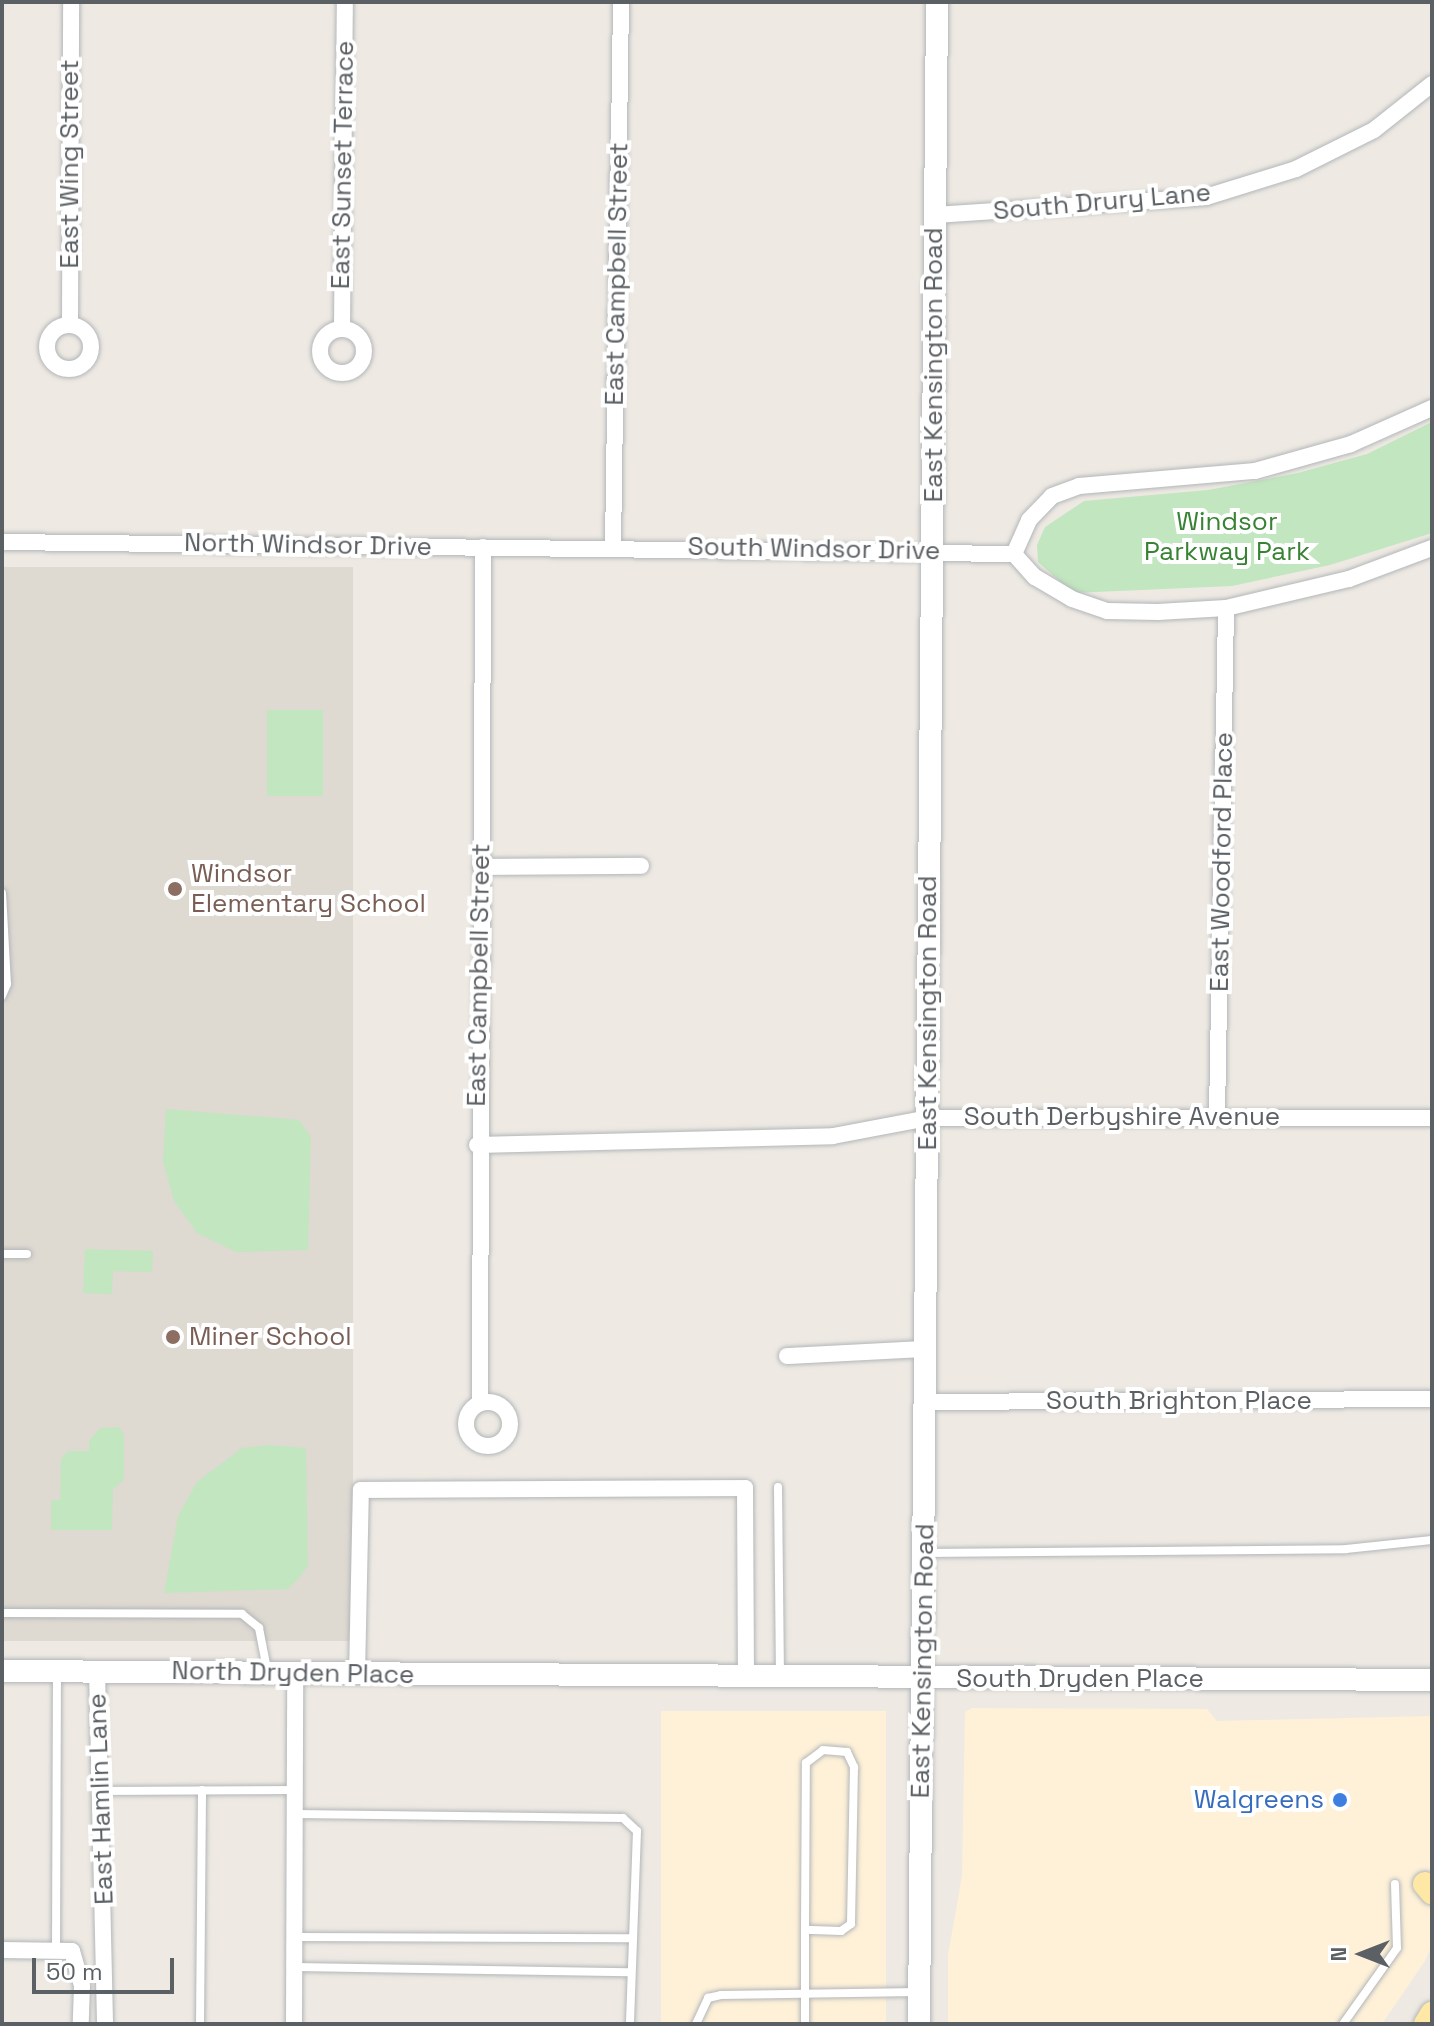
<!DOCTYPE html>
<style>
body{margin:0}
#map{position:relative;width:1434px;height:2026px;overflow:hidden;background:#eeeae3;font-family:"Space Grotesk",sans-serif}
div>[style]{position:absolute}
.commercial>*{inset:0;background:#fef1d8;transform-origin:0 0}
.education>*{inset:0;background:#ded9d1;transform-origin:0 0}
.green>*{inset:0;background:#c2e6bf;transform-origin:0 0}
.roads{filter:drop-shadow(0 0 2px #b3b6ba) drop-shadow(0 0 2px #b3b6ba)}
.lane>*{height:8px;margin:-4px;padding:0 4px;transform-origin:4px;border-radius:4px;background:#fff}
.street>*{height:16px;margin:-8px;padding:0 8px;transform-origin:8px;border-radius:8px;background:#fff}
.street>.ring{margin:-8px;padding:0;box-sizing:content-box;background:none;border:16px solid #fff;border-radius:50%}
.secondary>*{height:22px;margin:-11px;padding:0 11px;transform-origin:11px;border-radius:11px;background:#fff}
.primary>*{height:24px;margin:-12px;padding:0 12px;transform-origin:12px;border-radius:12px;background:#ffe8a6}
.dots>*{width:22px;height:22px;translate:-50% -50%;box-sizing:border-box;border:4px solid #fff;border-radius:50%}
span{translate:-50% -50%;white-space:nowrap;text-align:center;line-height:1.15;-webkit-text-stroke:8px #fff;paint-order:stroke}
.street-label{font-size:26px;color:#5b6064}
.park-label{font-size:26px;color:#378233}
.education-label{font-size:26px;color:#785e54}
.left{translate:0 -50%;text-align:left}
.shop-label{font-size:26px;color:#366cbe}
.right{translate:-100% -50%;text-align:right}
.frame{position:absolute;inset:0;border:4px solid #5b6064;pointer-events:none}
.north{position:absolute;left:1322px;top:1914px;width:80px;height:80px;-webkit-text-stroke:6px #fff;paint-order:stroke;rotate:270deg;font-size:22px;font-weight:700;line-height:32px;text-align:center;color:#5b6064}
.north::after{content:'';display:block;margin:auto;width:28px;height:36px;background:#5b6064;clip-path:polygon(50% 0,100% 100%,50% 72%,0 100%)}
.scale{position:absolute;left:32px;top:1958px;width:142px;height:36px;box-sizing:border-box;border:4px solid #5b6064;border-top:0;padding-left:10px;font-size:24px;line-height:28px;white-space:nowrap;color:#5b6064;-webkit-text-stroke:6px #fff;paint-order:stroke}
</style>
<div id="map">
<div class="commercial">
<div style="clip-path:polygon(972px 1708px,1207px 1709px,1217px 1721px,1432px 1716px,1432px 1945px,1425px 1961px,1382px 2024px,948px 2024px,948px 1955px,962px 1876px,965px 1712px)"></div>
<div style="left:661px;top:1711px;width:225px;height:313px"></div>
</div>
<div class="education">
<div style="left:2px;top:567px;width:351px;height:1074px"></div>
</div>
<div class="green">
<div style="clip-path:polygon(1432px 422px,1432px 533px,1330px 565px,1232px 586px,1073px 593px,1038px 562px,1037px 545px,1045px 527px,1084px 501px,1208px 490px,1298px 473px,1367px 454px)"></div>
<div style="left:267px;top:710px;width:56px;height:86px"></div>
<div style="clip-path:polygon(166px 1109px,299px 1120px,311px 1137px,308px 1250px,236px 1252px,197px 1233px,174px 1201px,163px 1162px)"></div>
<div style="clip-path:polygon(85px 1249px,153px 1251px,152px 1272px,113px 1271px,112px 1294px,83px 1293px)"></div>
<div style="clip-path:polygon(100px 1428px,119px 1427px,124px 1434px,124px 1480px,113px 1489px,112px 1530px,51px 1530px,51px 1500px,60px 1500px,61px 1459px,68px 1451px,89px 1451px,89px 1441px)"></div>
<div style="clip-path:polygon(269px 1445px,306px 1448px,308px 1565px,300px 1577px,288px 1589px,164px 1593px,178px 1516px,197px 1482px,242px 1448px)"></div>
</div>
<div class="roads">
<div class="lane">
<div style="left:2px;top:893px;width:91px;rotate:86.9deg"></div>
<div style="left:7px;top:984px;width:13px;rotate:113deg"></div>
<div style="left:2px;top:1254px;width:25px"></div>
<div style="left:778px;top:1487px;width:188px;rotate:89.4deg"></div>
<div style="left:925px;top:1553px;width:421px;rotate:-0.5deg"></div>
<div style="left:1346px;top:1549px;width:86px;rotate:-6deg"></div>
<div style="left:2px;top:1613px;width:240px;rotate:0.2deg"></div>
<div style="left:242px;top:1614px;width:22px;rotate:39deg"></div>
<div style="left:259px;top:1628px;width:42px;rotate:79deg"></div>
<div style="left:100px;top:1791px;width:194px;rotate:-0.3deg"></div>
<div style="left:295px;top:1814px;width:328px;rotate:0.7deg"></div>
<div style="left:623px;top:1818px;width:19px;rotate:43deg"></div>
<div style="left:637px;top:1831px;width:193px;rotate:92.1deg"></div>
<div style="left:805px;top:1930px;width:167px;rotate:-89.7deg"></div>
<div style="left:806px;top:1763px;width:21px;rotate:-37deg"></div>
<div style="left:823px;top:1750px;width:24px;rotate:5deg"></div>
<div style="left:847px;top:1752px;width:17px;rotate:65deg"></div>
<div style="left:854px;top:1767px;width:157px;rotate:91.1deg"></div>
<div style="left:851px;top:1924px;width:12px;rotate:145deg"></div>
<div style="left:841px;top:1931px;width:36px;rotate:-178deg"></div>
<div style="left:805px;top:1930px;width:94px;rotate:90deg"></div>
<div style="left:295px;top:1937px;width:334px;rotate:0.2deg"></div>
<div style="left:56px;top:1950px;width:279px;rotate:-89.8deg"></div>
<div style="left:295px;top:1967px;width:334px;rotate:0.9deg"></div>
<div style="left:200px;top:2024px;width:234px;rotate:-89.5deg"></div>
<div style="left:696px;top:2024px;width:29px;rotate:-65deg"></div>
<div style="left:708px;top:1998px;width:13px;rotate:-13deg"></div>
<div style="left:721px;top:1995px;width:197px;rotate:-0.9deg"></div>
<div style="left:1343px;top:2024px;width:93px;rotate:-54.6deg"></div>
<div style="left:1397px;top:1948px;width:64px;rotate:-91.8deg"></div>
</div>
<div class="street">
<div style="left:935px;top:215px;width:272px;rotate:-3.8deg"></div>
<div style="left:1206px;top:197px;width:94px;rotate:-17.3deg"></div>
<div style="left:1296px;top:169px;width:87px;rotate:-26.6deg"></div>
<div style="left:1374px;top:130px;width:74px;rotate:-38.4deg"></div>
<div style="left:70px;top:325px;width:323px;rotate:-89.8deg"></div>
<div class="ring" style="left:47px;top:325px;width:28px;height:28px"></div>
<div style="left:342px;top:328px;width:326px;rotate:-89.5deg"></div>
<div class="ring" style="left:320px;top:329px;width:28px;height:28px"></div>
<div style="left:2px;top:542px;width:1012px;rotate:0.68deg"></div>
<div style="left:1014px;top:554px;width:31px;rotate:48deg"></div>
<div style="left:1035px;top:577px;width:43px;rotate:30.7deg"></div>
<div style="left:1072px;top:599px;width:37px;rotate:19deg"></div>
<div style="left:1107px;top:611px;width:51px;rotate:1.1deg"></div>
<div style="left:1158px;top:612px;width:68px;rotate:-3.4deg"></div>
<div style="left:1226px;top:608px;width:126px;rotate:-13.3deg"></div>
<div style="left:1349px;top:579px;width:89px;rotate:-20.5deg"></div>
<div style="left:613px;top:547px;width:545px;rotate:-89.16deg"></div>
<div style="left:1014px;top:554px;width:37px;rotate:-66deg"></div>
<div style="left:1029px;top:520px;width:33px;rotate:-46deg"></div>
<div style="left:1052px;top:496px;width:29px;rotate:-20deg"></div>
<div style="left:1079px;top:486px;width:177px;rotate:-4.9deg"></div>
<div style="left:1255px;top:471px;width:100px;rotate:-15.7deg"></div>
<div style="left:1351px;top:444px;width:89px;rotate:-24deg"></div>
<div style="left:481px;top:867px;width:160px;rotate:-0.4deg"></div>
<div style="left:1217px;top:1115px;width:507px;rotate:-88.98deg"></div>
<div style="left:477px;top:1145px;width:356px;rotate:-1.4deg"></div>
<div style="left:833px;top:1136px;width:97px;rotate:-10.7deg"></div>
<div style="left:928px;top:1118px;width:504px"></div>
<div style="left:787px;top:1356px;width:138px;rotate:-2.9deg"></div>
<div class="ring" style="left:466px;top:1402px;width:28px;height:28px"></div>
<div style="left:925px;top:1402px;width:507px;rotate:-0.34deg"></div>
<div style="left:480px;top:1403px;width:856px;rotate:-89.8deg"></div>
<div style="left:97px;top:1670px;width:354px;rotate:88.7deg"></div>
<div style="left:357px;top:1675px;width:185px;rotate:-88.8deg"></div>
<div style="left:361px;top:1490px;width:384px;rotate:-0.3deg"></div>
<div style="left:745px;top:1488px;width:188px;rotate:89.7deg"></div>
<div style="left:2px;top:1950px;width:70px;rotate:0.8deg"></div>
<div style="left:72px;top:1951px;width:36px;rotate:74deg"></div>
<div style="left:82px;top:1986px;width:38px;rotate:92deg"></div>
<div style="left:294px;top:2024px;width:349px;rotate:-89.8deg"></div>
</div>
<div class="secondary">
<div style="left:2px;top:1671px;width:1430px;rotate:0.36deg"></div>
<div style="left:919px;top:2024px;width:2022px;rotate:-89.49deg"></div>
</div>
<div class="primary">
<div style="left:1425px;top:1884px;width:11px;rotate:49deg"></div>
<div style="left:1426px;top:2024px;width:12px;rotate:-59deg"></div>
</div>
</div>
<div class="dots">
<div style="left:175px;top:889px;background:#8d6e63"></div>
<div style="left:173px;top:1337px;background:#8d6e63"></div>
<div style="left:1340px;top:1800px;background:#3f7fe0"></div>
</div>
<div class="street-label">
<span style="left:70px;top:164px;rotate:-90deg">East Wing Street</span>
<span style="left:343px;top:165px;rotate:-89deg">East Sunset Terrace</span>
<span style="left:1102px;top:202px;rotate:-5deg">South Drury Lane</span>
<span style="left:617px;top:274px;rotate:-89deg">East Campbell Street</span>
<span style="left:934px;top:365px;rotate:-90deg">East Kensington Road</span>
<span style="left:308px;top:545px;rotate:1deg">North Windsor Drive</span>
<span style="left:814px;top:549px;rotate:1deg">South Windsor Drive</span>
<span style="left:1222px;top:862px;rotate:-89deg">East Woodford Place</span>
<span style="left:479px;top:975px;rotate:-89deg">East Campbell Street</span>
<span style="left:928px;top:1013px;rotate:-90deg">East Kensington Road</span>
<span style="left:1122px;top:1117px">South Derbyshire Avenue</span>
<span style="left:1179px;top:1401px">South Brighton Place</span>
<span style="left:923px;top:1661px;rotate:-89deg">East Kensington Road</span>
<span style="left:293px;top:1673px;rotate:1deg">North Dryden Place</span>
<span style="left:1080px;top:1679px">South Dryden Place</span>
<span style="left:101px;top:1799px;rotate:-92deg">East Hamlin Lane</span>
</div>
<div class="park-label">
<span style="left:1227px;top:537px">Windsor<br>Parkway Park</span>
</div>
<div class="education-label">
<span class="left" style="left:191px;top:889px">Windsor<br>Elementary School</span>
<span class="left" style="left:189px;top:1337px">Miner School</span>
</div>
<div class="shop-label">
<span class="right" style="left:1324px;top:1800px">Walgreens</span>
</div>
<div class="frame"></div>
<div class="north">N</div>
<div class="scale">50 m</div>
</div>
